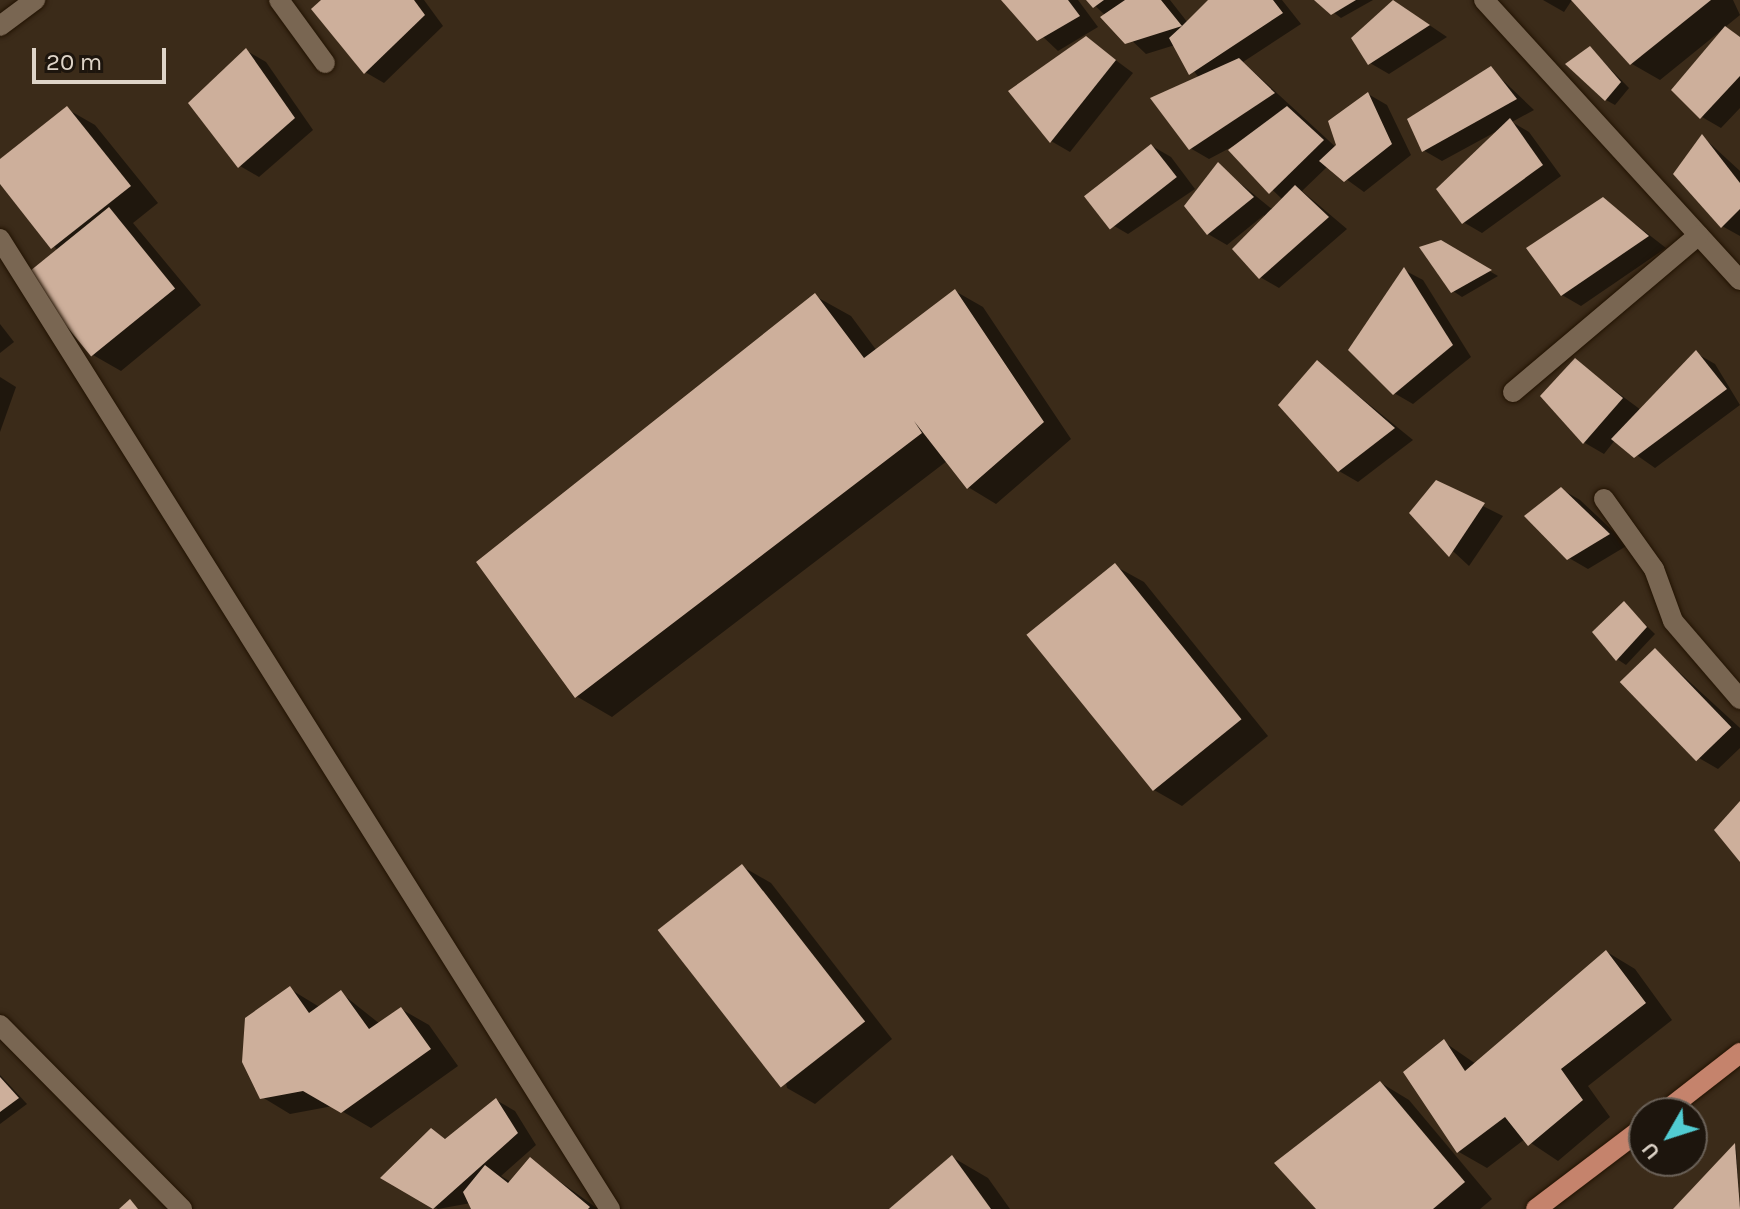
<!DOCTYPE html>
<style>
body{margin:0}
#map{position:relative;width:1740px;height:1209px;overflow:hidden;background:#3b2b19;font-family:Karla,sans-serif}
div>[style]{position:absolute}
.shadow>*{inset:0;background:#0007}
.building>*{inset:0;background:#cdaf9b;transform-origin:0 0}
.roads{filter:drop-shadow(0 0 2px #221303) drop-shadow(0 0 2px #221303)}
.minor>*{height:20px;margin:-10px;padding:0 10px;transform-origin:10px;border-radius:10px;background:#796652}
.major>*{height:20px;margin:-10px;padding:0 10px;transform-origin:10px;border-radius:10px;background:#c5836c}
span{translate:-50% -50%;white-space:nowrap;text-align:center;line-height:1.15;-webkit-text-stroke:8px #1d150d;paint-order:stroke}
.north{position:absolute;left:1628px;top:1097px;width:80px;height:80px;box-sizing:border-box;background:#1d150d;border:2px solid #6a6158;border-radius:50%;rotate:231deg;font-size:22px;font-weight:700;line-height:32px;text-align:center;color:#ded4c8}
.north::after{content:'';display:block;margin:auto;width:28px;height:36px;background:#51ccd2;clip-path:polygon(50% 0,100% 100%,50% 72%,0 100%)}
.scale{position:absolute;left:32px;top:48px;width:134px;height:36px;box-sizing:border-box;border:4px solid #ded4c8;border-top:0;padding-left:10px;font-size:24px;line-height:28px;white-space:nowrap;color:#ded4c8;-webkit-text-stroke:6px #1d150d;paint-order:stroke}
</style>
<div id="map">
<div class="shadow">
<div style="clip-path:polygon(323px 0,424px 0,443px 26px,384px 83px,365px 72px)"></div>
<div style="clip-path:polygon(1004px 0,1078px 0,1098px 27px,1058px 51px)"></div>
<div style="clip-path:polygon(1089px 0,1170px 0,1188px 23px,1211px 0,1282px 0,1301px 24px,1243px 62px,1340px 151px,1368px 94px,1387px 105px,1411px 155px,1364px 192px,1328px 166px,1302px 191px,1347px 229px,1279px 288px,1260px 277px,1264px 215px,1227px 245px,1208px 234px,1218px 165px,1273px 210px,1283px 200px,1231px 150px,1245px 140px,1209px 159px,1190px 148px,1199px 78px,1175px 45px,1146px 54px)"></div>
<div style="clip-path:polygon(1317px 0,1373px 0,1341px 18px)"></div>
<div style="clip-path:polygon(1543px 0,1572px 0,1564px 12px)"></div>
<div style="clip-path:polygon(1573px 0,1733px 0,1740px 15px,1724px 28px,1740px 37px,1740px 108px,1721px 128px,1702px 117px,1723px 29px,1660px 80px,1632px 64px)"></div>
<div style="clip-path:polygon(1413px 14px,1447px 37px,1389px 74px,1370px 63px)"></div>
<div style="clip-path:polygon(1086px 38px,1133px 73px,1070px 152px,1051px 141px,1011px 92px)"></div>
<div style="clip-path:polygon(1590px 48px,1629px 88px,1615px 105px,1606px 100px)"></div>
<div style="clip-path:polygon(247px 51px,266px 62px,313px 130px,259px 177px,240px 166px)"></div>
<div style="clip-path:polygon(1491px 69px,1534px 110px,1512px 122px,1529px 132px,1561px 176px,1482px 233px,1463px 222px,1499px 130px,1442px 161px,1423px 150px)"></div>
<div style="clip-path:polygon(67px 109px,95px 125px,158px 203px,133px 223px,201px 305px,121px 371px,93px 355px,58px 251px,0 181px,0 162px)"></div>
<div style="clip-path:polygon(1703px 137px,1740px 171px,1740px 236px,1722px 226px)"></div>
<div style="clip-path:polygon(1152px 146px,1171px 157px,1195px 189px,1128px 234px,1109px 223px)"></div>
<div style="clip-path:polygon(1603px 199px,1666px 248px,1581px 306px,1562px 295px)"></div>
<div style="clip-path:polygon(1441px 243px,1498px 276px,1462px 297px,1453px 291px)"></div>
<div style="clip-path:polygon(1404px 270px,1423px 280px,1471px 357px,1413px 404px,1394px 393px)"></div>
<div style="clip-path:polygon(955px 291px,983px 307px,1071px 439px,996px 504px,968px 487px,947px 461px,612px 717px,576px 696px,815px 296px,851px 316px,877px 351px)"></div>
<div style="clip-path:polygon(0 324px,14px 342px,0 353px)"></div>
<div style="clip-path:polygon(1696px 353px,1715px 364px,1740px 405px,1655px 468px,1615px 440px,1604px 454px,1585px 443px,1542px 396px,1575px 361px,1641px 410px)"></div>
<div style="clip-path:polygon(1317px 362px,1413px 440px,1358px 482px,1339px 471px)"></div>
<div style="clip-path:polygon(0 377px,16px 387px,0 432px)"></div>
<div style="clip-path:polygon(1436px 483px,1503px 516px,1469px 566px,1412px 513px)"></div>
<div style="clip-path:polygon(1561px 489px,1580px 500px,1628px 545px,1588px 569px,1569px 558px)"></div>
<div style="clip-path:polygon(1115px 566px,1144px 582px,1268px 736px,1182px 806px,1154px 790px)"></div>
<div style="clip-path:polygon(1624px 604px,1655px 634px,1626px 665px,1617px 659px)"></div>
<div style="clip-path:polygon(1656px 651px,1740px 728px,1740px 748px,1718px 769px,1699px 758px)"></div>
<div style="clip-path:polygon(743px 867px,771px 883px,892px 1039px,815px 1104px,787px 1088px)"></div>
<div style="clip-path:polygon(1607px 952px,1635px 969px,1672px 1020px,1588px 1086px,1610px 1117px,1558px 1161px,1525px 1139px,1487px 1168px,1459px 1152px,1406px 1073px,1444px 1042px,1476px 1064px)"></div>
<div style="clip-path:polygon(290px 989px,321px 1008px,341px 993px,380px 1024px,401px 1009px,429px 1025px,458px 1066px,371px 1128px,333px 1106px,290px 1114px,262px 1097px)"></div>
<div style="clip-path:polygon(0 1075px,27px 1104px,0 1124px)"></div>
<div style="clip-path:polygon(1381px 1083px,1409px 1100px,1492px 1199px,1480px 1209px,1318px 1209px)"></div>
<div style="clip-path:polygon(496px 1100px,515px 1111px,536px 1145px,501px 1176px,511px 1182px,530px 1160px,598px 1209px,474px 1209px,471px 1203px,438px 1209px,383px 1177px,431px 1130px,447px 1140px)"></div>
<div style="clip-path:polygon(1736px 1146px,1740px 1209px,1677px 1209px)"></div>
<div style="clip-path:polygon(952px 1157px,988px 1178px,1010px 1209px,893px 1209px)"></div>
</div>
<div class="building">
<div style="clip-path:polygon(321px 0,414px 0,425px 15px,364px 74px,311px 9px)"></div>
<div style="clip-path:polygon(1001px 0,1068px 0,1080px 16px,1037px 41px)"></div>
<div style="clip-path:polygon(1086px 0,1104px 0,1093px 8px)"></div>
<div style="clip-path:polygon(1125px 0,1161px 0,1182px 26px,1208px 0,1273px 0,1283px 13px,1189px 75px,1169px 38px,1182px 26px,1125px 44px,1100px 17px)"></div>
<div style="clip-path:polygon(1314px 0,1356px 0,1331px 15px)"></div>
<div style="clip-path:polygon(1393px 0,1430px 25px,1368px 65px,1351px 38px)"></div>
<div style="clip-path:polygon(1571px 0,1711px 0,1630px 65px)"></div>
<div style="clip-path:polygon(1725px 26px,1740px 37px,1740px 76px,1700px 119px,1671px 90px)"></div>
<div style="clip-path:polygon(1086px 36px,1116px 60px,1050px 143px,1008px 91px)"></div>
<div style="clip-path:polygon(1590px 46px,1621px 82px,1605px 101px,1565px 64px)"></div>
<div style="clip-path:polygon(246px 48px,295px 118px,238px 168px,188px 103px)"></div>
<div style="clip-path:polygon(1239px 58px,1275px 93px,1189px 150px,1150px 98px)"></div>
<div style="clip-path:polygon(1491px 66px,1517px 99px,1422px 152px,1407px 119px)"></div>
<div style="clip-path:polygon(1368px 92px,1392px 144px,1344px 182px,1319px 161px,1336px 145px,1328px 121px)"></div>
<div style="clip-path:polygon(67px 106px,131px 186px,51px 249px,0 184px,0 159px)"></div>
<div style="clip-path:polygon(1287px 106px,1324px 140px,1269px 194px,1228px 150px)"></div>
<div style="clip-path:polygon(1510px 118px,1543px 165px,1462px 224px,1436px 189px)"></div>
<div style="clip-path:polygon(1702px 134px,1740px 183px,1740px 209px,1721px 228px,1673px 174px)"></div>
<div style="left:1151px;top:144px;width:42px;height:85px;rotate:52deg"></div>
<div style="clip-path:polygon(1218px 162px,1254px 197px,1207px 235px,1184px 206px)"></div>
<div style="clip-path:polygon(1295px 185px,1329px 217px,1259px 279px,1232px 249px)"></div>
<div style="clip-path:polygon(1603px 197px,1649px 236px,1561px 296px,1526px 248px)"></div>
<div style="left:109px;top:207px;width:105px;height:108px;rotate:51deg"></div>
<div style="clip-path:polygon(1441px 240px,1492px 270px,1451px 293px,1419px 247px)"></div>
<div style="clip-path:polygon(1404px 267px,1453px 345px,1393px 395px,1348px 350px)"></div>
<div style="clip-path:polygon(955px 289px,1044px 422px,967px 489px,914px 421px,922px 433px,575px 698px,476px 562px,815px 293px,864px 358px)"></div>
<div style="clip-path:polygon(1696px 350px,1727px 389px,1634px 458px,1611px 439px)"></div>
<div style="clip-path:polygon(1575px 358px,1623px 398px,1583px 444px,1540px 396px)"></div>
<div style="clip-path:polygon(1317px 360px,1395px 428px,1338px 472px,1278px 405px)"></div>
<div style="clip-path:polygon(1436px 480px,1485px 503px,1449px 557px,1409px 513px)"></div>
<div style="clip-path:polygon(1561px 487px,1610px 534px,1567px 560px,1524px 516px)"></div>
<div style="left:1115px;top:563px;width:201px;height:114px;rotate:51deg"></div>
<div style="clip-path:polygon(1624px 601px,1647px 627px,1616px 661px,1592px 632px)"></div>
<div style="left:1655px;top:648px;width:110px;height:49px;rotate:46deg"></div>
<div style="clip-path:polygon(1740px 801px,1740px 862px,1714px 830px)"></div>
<div style="left:742px;top:864px;width:200px;height:107px;rotate:52deg"></div>
<div style="clip-path:polygon(1606px 950px,1646px 1003px,1561px 1069px,1583px 1100px,1528px 1146px,1505px 1117px,1457px 1153px,1403px 1072px,1444px 1039px,1465px 1071px)"></div>
<div style="clip-path:polygon(290px 986px,309px 1013px,341px 990px,369px 1029px,401px 1007px,431px 1049px,341px 1113px,303px 1091px,260px 1099px,242px 1062px,245px 1018px)"></div>
<div style="clip-path:polygon(0 1077px,19px 1098px,0 1112px)"></div>
<div style="clip-path:polygon(1380px 1081px,1465px 1182px,1433px 1209px,1316px 1209px,1274px 1163px)"></div>
<div style="clip-path:polygon(496px 1098px,518px 1133px,433px 1209px,380px 1178px,431px 1128px,445px 1139px)"></div>
<div style="clip-path:polygon(1735px 1143px,1740px 1209px,1673px 1209px)"></div>
<div style="clip-path:polygon(952px 1155px,991px 1209px,889px 1209px)"></div>
<div style="clip-path:polygon(530px 1157px,590px 1207px,588px 1209px,471px 1209px,463px 1192px,485px 1165px,508px 1183px)"></div>
<div style="clip-path:polygon(130px 1199px,138px 1209px,119px 1209px)"></div>
</div>
<div class="roads">
<div class="minor">
<div style="left:279px;top:0;width:78px;rotate:53.9deg"></div>
<div style="left:1484px;top:0;width:379px;rotate:47.6deg"></div>
<div style="left:0;top:26px;width:44px;rotate:-36.6deg"></div>
<div style="left:0;top:239px;width:1146px;rotate:57.84deg"></div>
<div style="left:1513px;top:392px;width:243px;rotate:-40.2deg"></div>
<div style="left:1604px;top:499px;width:86px;rotate:54.5deg"></div>
<div style="left:1654px;top:569px;width:55px;rotate:69.9deg"></div>
<div style="left:1673px;top:621px;width:103px;rotate:49.3deg"></div>
<div style="left:0;top:1025px;width:259px;rotate:45.3deg"></div>
</div>
<div class="major">
<div style="left:1663px;top:1113px;width:98px;rotate:-37.9deg"></div>
<div style="left:1536px;top:1209px;width:136px;rotate:-37.2deg"></div>
</div>
</div>
<div class="north">U</div>
<div class="scale">20 m</div>
</div>
